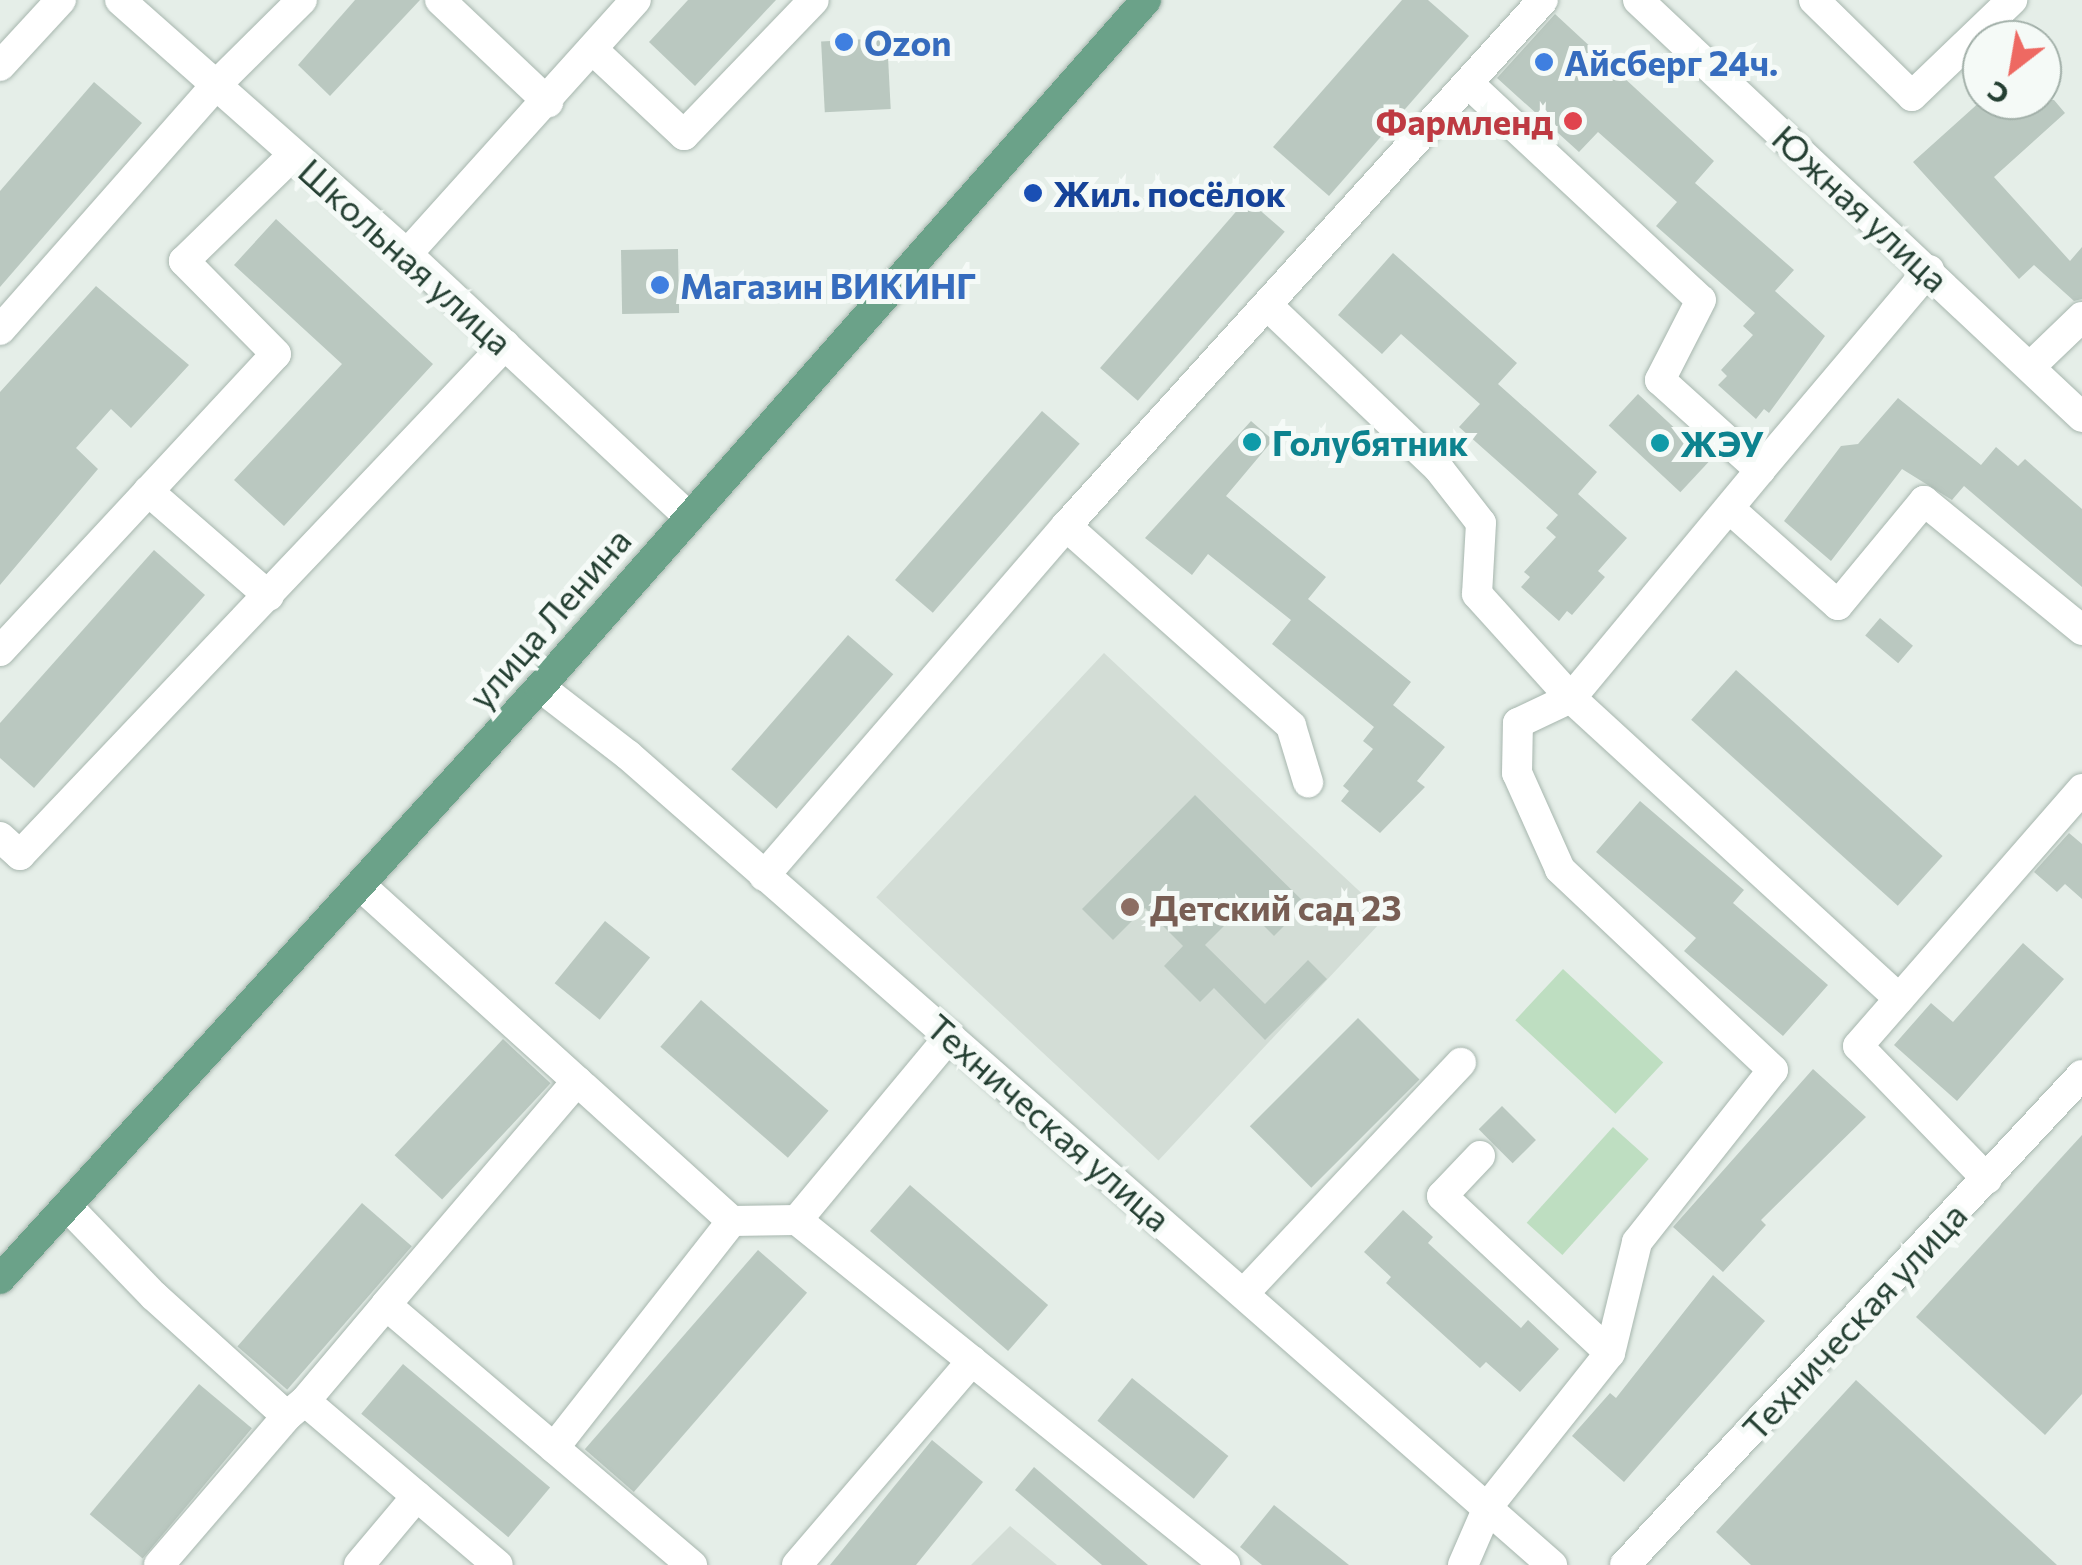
<!DOCTYPE html>
<meta charset="utf-8">
<style>
body{margin:0}
#map{position:relative;width:2082px;height:1565px;overflow:hidden;background:#e5eee8;font-family:Commissioner,sans-serif}
div>[style]{position:absolute}
.built>*{inset:0;background:#d3ddd6;transform-origin:0 0}
.green>*{inset:0;background:#bedec1;transform-origin:0 0}
.building>*{inset:0;background:#bac8c0;transform-origin:0 0}
.roads{filter:drop-shadow(0 0 2px #a7b6ae) drop-shadow(0 0 2px #a7b6ae)}
.minor>*{height:30px;margin:-15px;padding:0 15px;transform-origin:15px;border-radius:15px;background:#fff}
.major>*{height:30px;margin:-15px;padding:0 15px;transform-origin:15px;border-radius:15px;background:#6ba289}
.dots>*{width:28px;height:28px;translate:-50% -50%;box-sizing:border-box;border:5px solid #f5faf7;border-radius:50%}
span{translate:-50% -50%;white-space:nowrap;text-align:center;line-height:1.15;-webkit-text-stroke:10px #f5faf7;paint-order:stroke}
.shop-label{font-size:35px;color:#366cbe;font-weight:700}
.left{translate:0 -50%;text-align:left}
.health-label{font-size:35px;color:#be3a42;font-weight:700}
.right{translate:-100% -50%;text-align:right}
.transit-label{font-size:35px;color:#164399;font-weight:700}
.street-label{font-size:35px;color:#243f32}
.culture-label{font-size:35px;color:#0d838f;font-weight:700}
.education-label{font-size:35px;color:#785e54;font-weight:700}
.north{position:absolute;left:1962px;top:20px;width:100px;height:100px;box-sizing:border-box;background:#f5faf7;border:2px solid #a1afa8;border-radius:50%;rotate:211deg;font-size:28px;font-weight:700;line-height:40px;text-align:center;color:#243f32}
.north::after{content:'';display:block;margin:auto;width:35px;height:45px;background:#ee6962;clip-path:polygon(50% 0,100% 100%,50% 72%,0 100%)}
</style>
<div id="map">
<div class="built">
<div style="left:1104px;top:653px;width:386px;height:334px;rotate:43deg"></div>
<div style="clip-path:polygon(1010px 1526px,1057px 1565px,971px 1565px)"></div>
</div>
<div class="green">
<div style="left:1563px;top:969px;width:137px;height:70px;rotate:43deg"></div>
<div style="left:1613px;top:1127px;width:48px;height:129px;rotate:42deg"></div>
</div>
<div class="building">
<div style="clip-path:polygon(355px 0,420px 0,330px 96px,298px 65px)"></div>
<div style="clip-path:polygon(688px 0,776px 0,695px 86px,649px 42px)"></div>
<div style="clip-path:polygon(1402px 0,1428px 0,1469px 36px,1329px 196px,1273px 147px)"></div>
<div style="clip-path:polygon(1555px 14px,1714px 161px,1695px 183px,1794px 270px,1775px 291px,1825px 336px,1769px 413px,1764px 409px,1756px 419px,1718px 385px,1727px 376px,1721px 370px,1753px 335px,1743px 326px,1755px 313px,1656px 226px,1677px 202px,1598px 132px,1579px 152px,1497px 78px)"></div>
<div style="left:887px;top:38px;width:71px;height:66px;rotate:87deg"></div>
<div style="clip-path:polygon(94px 82px,142px 123px,0 287px,0 191px)"></div>
<div style="clip-path:polygon(1982px 100px,2054px 100px,2065px 113px,1994px 177px,2070px 261px,2082px 247px,2082px 299px,2074px 301px,2034px 265px,2019px 279px,1913px 162px)"></div>
<div style="left:1247px;top:199px;width:50px;height:224px;rotate:41deg"></div>
<div style="clip-path:polygon(276px 219px,433px 364px,284px 526px,234px 480px,342px 364px,234px 265px)"></div>
<div style="left:678px;top:249px;width:64px;height:57px;rotate:89deg"></div>
<div style="clip-path:polygon(1393px 253px,1517px 363px,1498px 384px,1597px 472px,1578px 494px,1627px 538px,1598px 571px,1605px 577px,1572px 615px,1567px 611px,1559px 621px,1521px 587px,1530px 577px,1524px 572px,1556px 537px,1546px 528px,1558px 515px,1459px 427px,1480px 404px,1401px 334px,1382px 354px,1338px 315px)"></div>
<div style="clip-path:polygon(96px 286px,189px 365px,131px 428px,111px 409px,76px 448px,98px 469px,0 585px,0 392px)"></div>
<div style="left:1638px;top:394px;width:98px;height:43px;rotate:43deg"></div>
<div style="clip-path:polygon(1898px 398px,1981px 465px,1996px 447px,2018px 466px,2025px 459px,2082px 509px,2082px 587px,1964px 486px,1952px 500px,1902px 469px,1831px 561px,1784px 521px,1841px 446px,1858px 444px)"></div>
<div style="left:1042px;top:411px;width:50px;height:224px;rotate:41deg"></div>
<div style="clip-path:polygon(1251px 421px,1273px 440px,1226px 496px,1326px 577px,1308px 599px,1411px 682px,1393px 705px,1445px 747px,1417px 781px,1425px 787px,1380px 833px,1341px 801px,1349px 791px,1343px 786px,1373px 749px,1363px 741px,1374px 727px,1272px 644px,1291px 620px,1208px 554px,1192px 575px,1145px 538px)"></div>
<div style="clip-path:polygon(154px 550px,205px 595px,34px 788px,0 758px,0 723px)"></div>
<div style="left:1880px;top:618px;width:43px;height:23px;rotate:40deg"></div>
<div style="left:848px;top:635px;width:60px;height:178px;rotate:41deg"></div>
<div style="left:1736px;top:670px;width:278px;height:67px;rotate:42deg"></div>
<div style="clip-path:polygon(1195px 795px,1306px 904px,1274px 936px,1244px 906px,1205px 945px,1265px 1004px,1308px 960px,1327px 979px,1265px 1040px,1214px 988px,1200px 1002px,1164px 966px,1183px 946px,1145px 908px,1113px 940px,1082px 909px)"></div>
<div style="clip-path:polygon(1640px 801px,1744px 890px,1733px 903px,1828px 985px,1783px 1036px,1684px 951px,1696px 938px,1596px 852px)"></div>
<div style="clip-path:polygon(2069px 833px,2082px 844px,2082px 899px,2065px 884px,2057px 892px,2034px 872px)"></div>
<div style="left:605px;top:921px;width:58px;height:80px;rotate:39deg"></div>
<div style="clip-path:polygon(2023px 943px,2064px 979px,1957px 1101px,1894px 1045px,1931px 1003px,1953px 1022px)"></div>
<div style="left:701px;top:1000px;width:169px;height:62px;rotate:41deg"></div>
<div style="left:1358px;top:1018px;width:87px;height:153px;rotate:45deg"></div>
<div style="left:503px;top:1039px;width:65px;height:159px;rotate:43deg"></div>
<div style="clip-path:polygon(1813px 1069px,1866px 1117px,1761px 1220px,1766px 1225px,1723px 1272px,1673px 1227px)"></div>
<div style="left:1502px;top:1106px;width:48px;height:33px;rotate:45deg"></div>
<div style="clip-path:polygon(2082px 1135px,2082px 1394px,2045px 1435px,1916px 1317px)"></div>
<div style="left:910px;top:1185px;width:183px;height:61px;rotate:41deg"></div>
<div style="left:362px;top:1203px;width:66px;height:190px;rotate:41deg"></div>
<div style="clip-path:polygon(1403px 1210px,1433px 1237px,1428px 1243px,1521px 1328px,1528px 1320px,1559px 1349px,1520px 1392px,1486px 1362px,1480px 1368px,1386px 1283px,1391px 1277px,1364px 1252px)"></div>
<div style="left:758px;top:1250px;width:65px;height:264px;rotate:41deg"></div>
<div style="clip-path:polygon(1713px 1275px,1765px 1321px,1624px 1482px,1572px 1436px,1610px 1393px,1616px 1398px)"></div>
<div style="left:403px;top:1364px;width:192px;height:65px;rotate:40deg"></div>
<div style="left:1132px;top:1378px;width:124px;height:55px;rotate:39deg"></div>
<div style="clip-path:polygon(1856px 1380px,2057px 1565px,1751px 1565px,1716px 1532px)"></div>
<div style="left:199px;top:1384px;width:69px;height:170px;rotate:40deg"></div>
<div style="clip-path:polygon(932px 1440px,983px 1482px,916px 1565px,830px 1565px)"></div>
<div style="clip-path:polygon(1034px 1467px,1148px 1565px,1102px 1565px,1015px 1490px)"></div>
<div style="clip-path:polygon(1274px 1505px,1349px 1565px,1262px 1565px,1240px 1547px)"></div>
</div>
<div class="roads">
<div class="minor">
<div style="left:120px;top:0;width:383px;rotate:41.5deg"></div>
<div style="left:407px;top:254px;width:384px;rotate:43deg"></div>
<div style="left:440px;top:0;width:149px;rotate:43.4deg"></div>
<div style="left:1638px;top:0;width:609px;rotate:43.2deg"></div>
<div style="left:1814px;top:0;width:137px;rotate:44.4deg"></div>
<div style="left:1912px;top:96px;width:139px;rotate:-43.8deg"></div>
<div style="left:592px;top:49px;width:126px;rotate:43.1deg"></div>
<div style="left:684px;top:135px;width:187px;rotate:-46.1deg"></div>
<div style="left:0;top:66px;width:90px;rotate:-47.3deg"></div>
<div style="left:1468px;top:83px;width:318px;rotate:43deg"></div>
<div style="left:1701px;top:300px;width:90px;rotate:117.1deg"></div>
<div style="left:1660px;top:380px;width:135px;rotate:42deg"></div>
<div style="left:1760px;top:470px;width:262px;rotate:-49.8deg"></div>
<div style="left:407px;top:254px;width:342px;rotate:-48deg"></div>
<div style="left:1268px;top:306px;width:236px;rotate:43.6deg"></div>
<div style="left:1439px;top:469px;width:68px;rotate:52.1deg"></div>
<div style="left:1481px;top:523px;width:71px;rotate:93.2deg"></div>
<div style="left:1477px;top:594px;width:140px;rotate:47.9deg"></div>
<div style="left:1571px;top:698px;width:445px;rotate:42.5deg"></div>
<div style="left:0;top:330px;width:327px;rotate:-48.6deg"></div>
<div style="left:216px;top:85px;width:121px;rotate:-44.7deg"></div>
<div style="left:2030px;top:367px;width:72px;rotate:-43.9deg"></div>
<div style="left:148px;top:491px;width:160px;rotate:41deg"></div>
<div style="left:1731px;top:510px;width:143px;rotate:41.6deg"></div>
<div style="left:1838px;top:605px;width:135px;rotate:-50.4deg"></div>
<div style="left:1924px;top:501px;width:204px;rotate:39.2deg"></div>
<div style="left:1066px;top:526px;width:301px;rotate:41.6deg"></div>
<div style="left:1291px;top:726px;width:59px;rotate:73.1deg"></div>
<div style="left:0;top:651px;width:405px;rotate:-47.1deg"></div>
<div style="left:276px;top:354px;width:131px;rotate:-134.7deg"></div>
<div style="left:184px;top:261px;width:152px;rotate:-44.2deg"></div>
<div style="left:540px;top:687px;width:111px;rotate:37.7deg"></div>
<div style="left:628px;top:755px;width:1229px;rotate:41.24deg"></div>
<div style="left:0;top:837px;width:27px;rotate:42deg"></div>
<div style="left:20px;top:855px;width:704px;rotate:-46.44deg"></div>
<div style="left:764px;top:876px;width:462px;rotate:-49.2deg"></div>
<div style="left:1066px;top:526px;width:710px;rotate:-47.8deg"></div>
<div style="left:360px;top:885px;width:501px;rotate:42.09deg"></div>
<div style="left:732px;top:1221px;width:65px;rotate:-0.9deg"></div>
<div style="left:950px;top:1036px;width:239px;rotate:129.7deg"></div>
<div style="left:797px;top:1220px;width:550px;rotate:38.87deg"></div>
<div style="left:577px;top:1081px;width:294px;rotate:130.5deg"></div>
<div style="left:386px;top:1305px;width:402px;rotate:40.4deg"></div>
<div style="left:1480px;top:1156px;width:55px;rotate:133.5deg"></div>
<div style="left:1442px;top:1196px;width:230px;rotate:43.1deg"></div>
<div style="left:1987px;top:1179px;width:185px;rotate:-134.1deg"></div>
<div style="left:1858px;top:1046px;width:341px;rotate:-48.9deg"></div>
<div style="left:67px;top:1206px;width:125px;rotate:46deg"></div>
<div style="left:154px;top:1296px;width:179px;rotate:42.1deg"></div>
<div style="left:287px;top:1416px;width:23px;rotate:-40deg"></div>
<div style="left:305px;top:1401px;width:253px;rotate:40.4deg"></div>
<div style="left:1245px;top:1292px;width:315px;rotate:-46.7deg"></div>
<div style="left:305px;top:1401px;width:126px;rotate:-49.8deg"></div>
<div style="left:554px;top:1448px;width:288px;rotate:-51.9deg"></div>
<div style="left:159px;top:1565px;width:196px;rotate:-49.3deg"></div>
<div style="left:359px;top:1565px;width:90px;rotate:-50deg"></div>
<div style="left:797px;top:1565px;width:269px;rotate:-49.4deg"></div>
<div style="left:1463px;top:1565px;width:65px;rotate:-66.6deg"></div>
<div style="left:1489px;top:1505px;width:194px;rotate:-51.5deg"></div>
<div style="left:1610px;top:1353px;width:114px;rotate:-76.3deg"></div>
<div style="left:1637px;top:1242px;width:219px;rotate:-51.7deg"></div>
<div style="left:1773px;top:1070px;width:293px;rotate:-136.7deg"></div>
<div style="left:1560px;top:869px;width:105px;rotate:-114.1deg"></div>
<div style="left:1517px;top:773px;width:50px;rotate:-88.9deg"></div>
<div style="left:1518px;top:723px;width:59px;rotate:-25.3deg"></div>
<div style="left:1571px;top:698px;width:296px;rotate:-50.3deg"></div>
<div style="left:1625px;top:1565px;width:670px;rotate:-47deg"></div>
</div>
<div class="major">
<div style="left:0;top:1279px;width:801px;rotate:-47.63deg"></div>
<div style="left:540px;top:687px;width:916px;rotate:-48.58deg"></div>
</div>
</div>
<div class="dots">
<div style="left:844px;top:42px;background:#3f7fe0"></div>
<div style="left:1544px;top:62px;background:#3f7fe0"></div>
<div style="left:1573px;top:121px;background:#e0444e"></div>
<div style="left:1033px;top:193px;background:#1a4fb4"></div>
<div style="left:660px;top:285px;background:#3f7fe0"></div>
<div style="left:1252px;top:442px;background:#0f9aa8"></div>
<div style="left:1660px;top:443px;background:#0f9aa8"></div>
<div style="left:1130px;top:907px;background:#8d6e63"></div>
</div>
<div class="shop-label">
<span class="left" style="left:864px;top:42px">Ozon</span>
<span class="left" style="left:1564px;top:62px">Айсберг 24ч.</span>
<span class="left" style="left:680px;top:285px">Магазин ВИКИНГ</span>
</div>
<div class="health-label">
<span class="right" style="left:1553px;top:121px">Фармленд</span>
</div>
<div class="transit-label">
<span class="left" style="left:1053px;top:193px">Жил. посёлок</span>
</div>
<div class="street-label">
<span style="left:1861px;top:208px;rotate:43deg">Южная улица</span>
<span style="left:406px;top:256px;rotate:42deg">Школьная улица</span>
<span style="left:549px;top:618px;rotate:-49deg">улица Ленина</span>
<span style="left:1049px;top:1122px;rotate:41deg">Техническая улица</span>
<span style="left:1854px;top:1321px;rotate:-47deg">Техническая улица</span>
</div>
<div class="culture-label">
<span class="left" style="left:1272px;top:442px">Голубятник</span>
<span class="left" style="left:1680px;top:443px">ЖЭУ</span>
</div>
<div class="education-label">
<span class="left" style="left:1150px;top:907px">Детский сад 23</span>
</div>
<div class="north">С</div>
</div>
